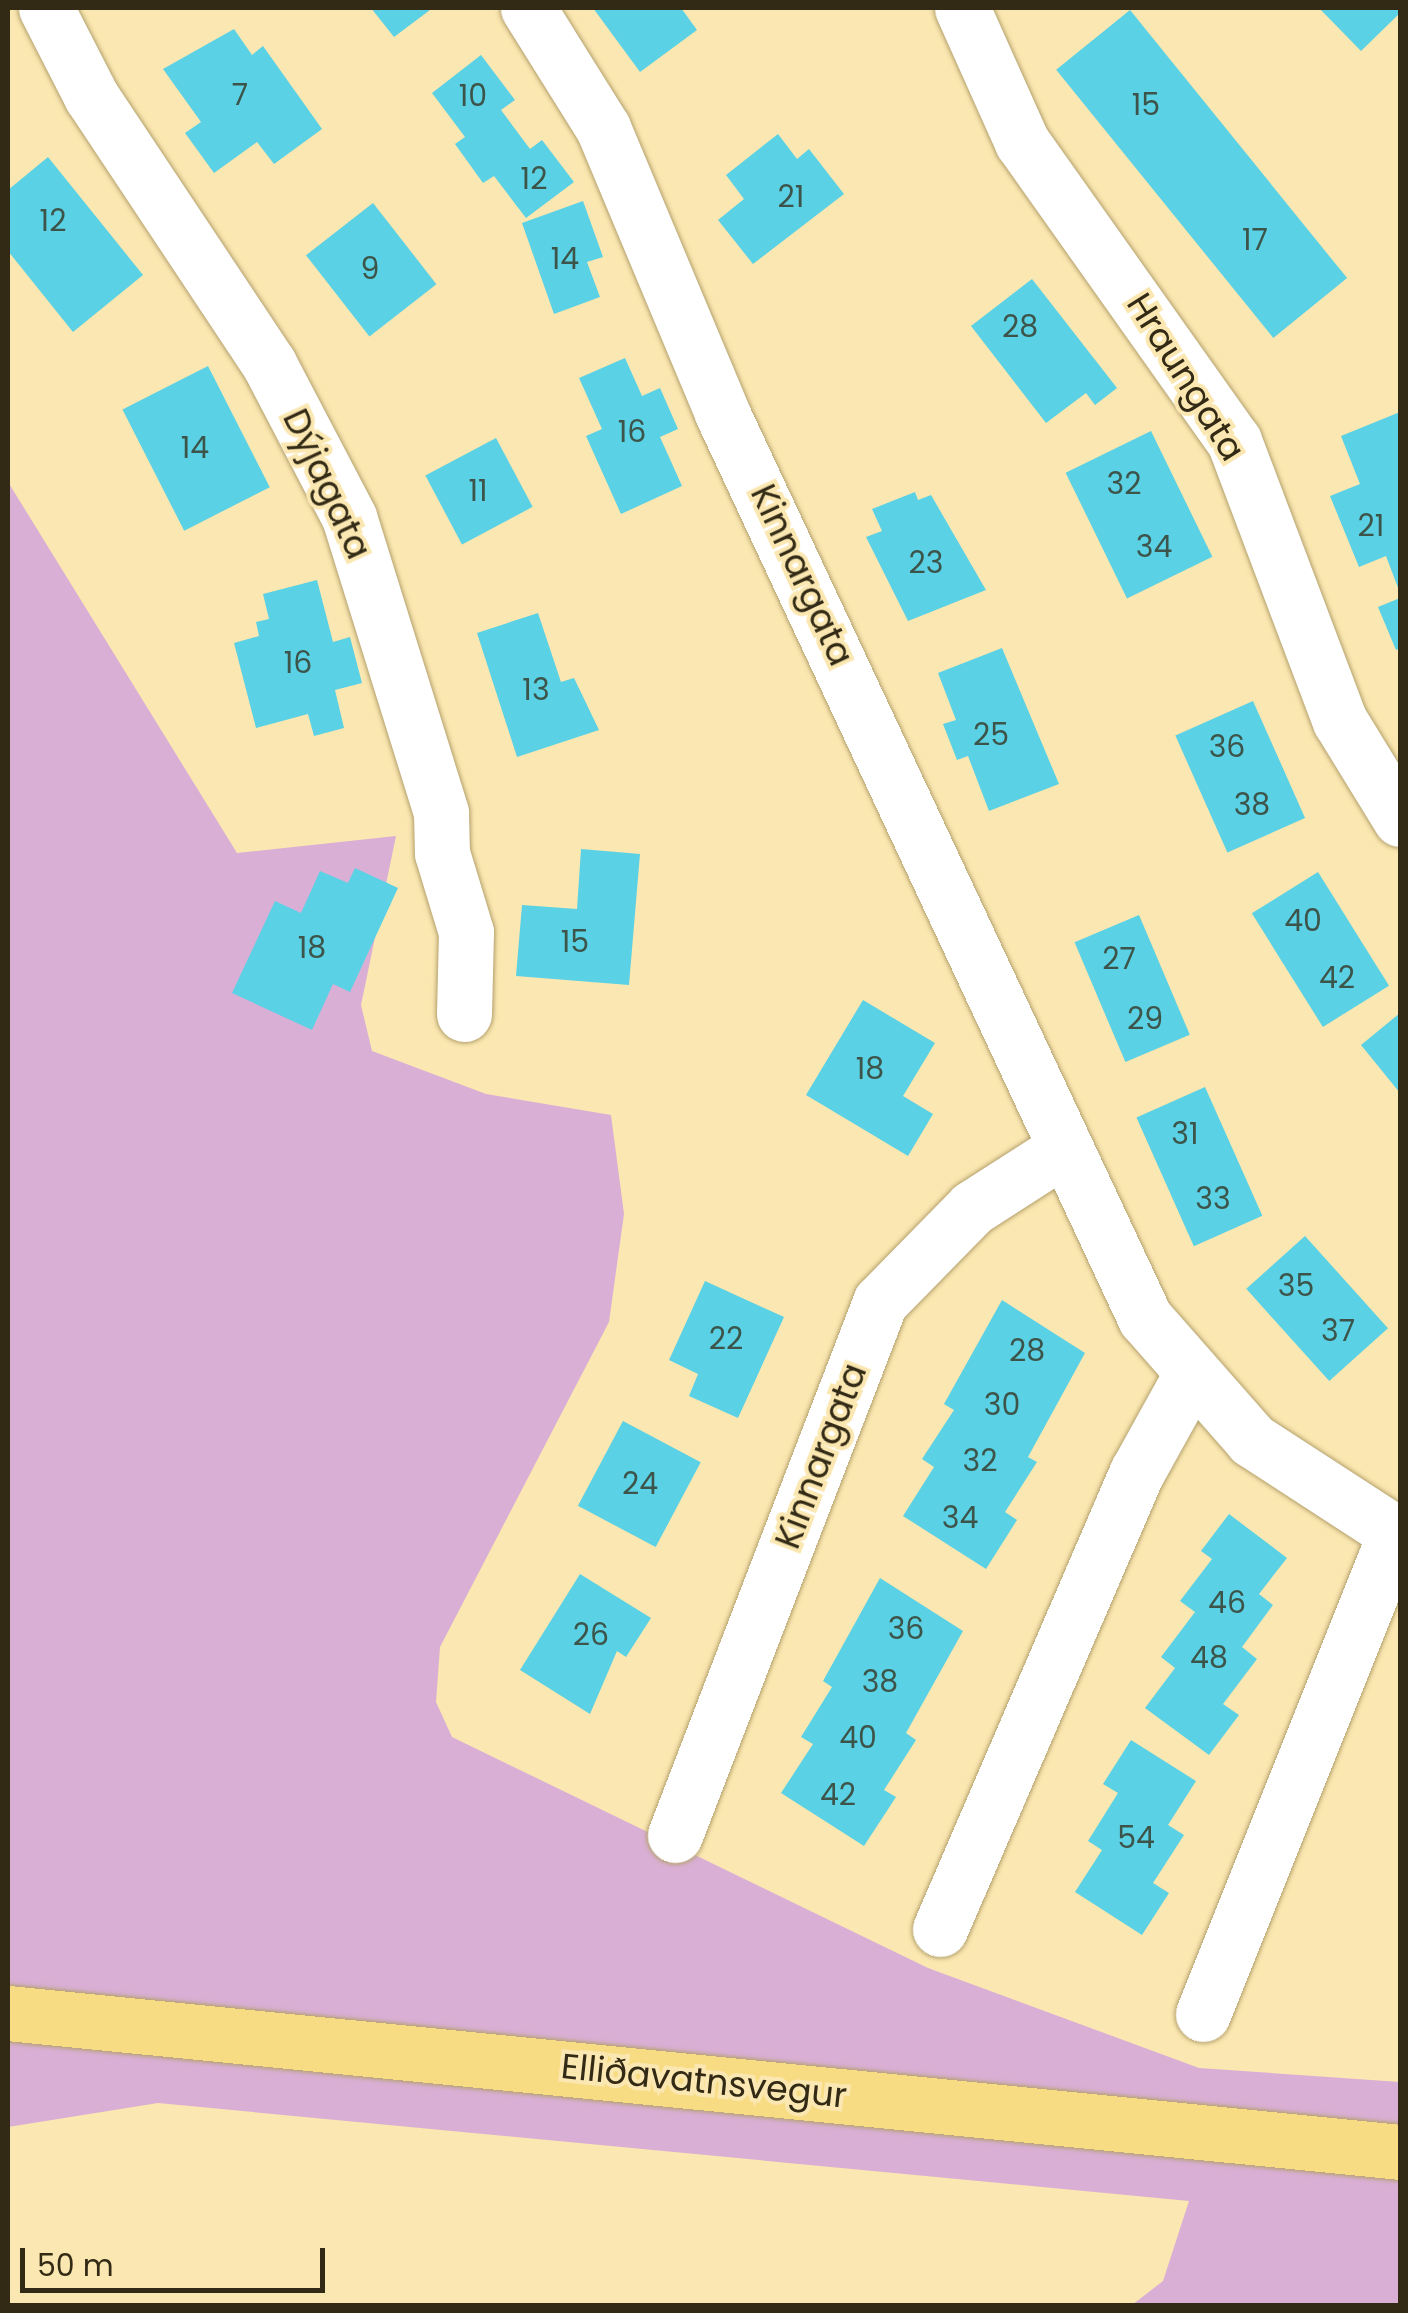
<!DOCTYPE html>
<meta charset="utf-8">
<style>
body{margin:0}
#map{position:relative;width:1408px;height:2313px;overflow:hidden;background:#fbe7b1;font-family:Poppins,sans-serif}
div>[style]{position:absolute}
.green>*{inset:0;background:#d9afd5}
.building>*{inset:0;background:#5ad1e4;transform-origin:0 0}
.roads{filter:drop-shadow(0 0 2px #b4a16d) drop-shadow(0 0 2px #b4a16d)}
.minor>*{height:55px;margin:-27.5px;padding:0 27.5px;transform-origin:27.5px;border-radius:27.5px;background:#fff}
.major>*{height:55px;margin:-27.5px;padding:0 27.5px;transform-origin:27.5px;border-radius:27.5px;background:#f8dc84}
span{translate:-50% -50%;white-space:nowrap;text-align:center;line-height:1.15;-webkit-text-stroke:8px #fbe7b1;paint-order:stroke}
.number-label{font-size:30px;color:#3c5449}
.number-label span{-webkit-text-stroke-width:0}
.street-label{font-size:35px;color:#322a15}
.frame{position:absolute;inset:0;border:10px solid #322a15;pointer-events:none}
.scale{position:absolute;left:20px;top:2248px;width:305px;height:45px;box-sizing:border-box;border:5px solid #322a15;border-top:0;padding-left:12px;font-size:30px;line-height:35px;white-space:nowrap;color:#322a15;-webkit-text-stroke:8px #fbe7b1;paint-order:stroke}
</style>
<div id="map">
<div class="green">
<div style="clip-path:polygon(8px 482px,237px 853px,396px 836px,361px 1005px,372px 1051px,486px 1094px,611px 1115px,624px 1214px,609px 1322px,440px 1647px,436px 1702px,452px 1737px,928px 1968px,1199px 2068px,1400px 2082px,1400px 2128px,8px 1996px)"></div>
<div style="clip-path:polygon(8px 2031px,1400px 2173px,1400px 2305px,1132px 2305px,1163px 2281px,1189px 2201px,158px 2103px,8px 2127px)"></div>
</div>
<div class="building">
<div style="clip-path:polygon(371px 8px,428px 8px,430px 10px,394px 37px)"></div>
<div style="clip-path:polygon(593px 8px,681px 8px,697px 30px,640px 72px)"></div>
<div style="clip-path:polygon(1319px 8px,1400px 8px,1400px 13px,1361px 51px)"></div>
<div style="left:1130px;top:10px;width:345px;height:95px;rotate:51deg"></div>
<div style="clip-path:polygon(234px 29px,252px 55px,263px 46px,322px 129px,274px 164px,257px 142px,214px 173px,185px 133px,201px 122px,163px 69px)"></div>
<div style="clip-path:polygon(481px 55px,515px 100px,501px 110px,530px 149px,542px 140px,574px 182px,526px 218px,494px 176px,483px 183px,455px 144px,465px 137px,432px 93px)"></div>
<div style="clip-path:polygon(778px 134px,797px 159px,809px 149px,844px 194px,753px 264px,718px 220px,744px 199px,726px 175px)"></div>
<div style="clip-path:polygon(48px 157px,143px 275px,73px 332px,8px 251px,8px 190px)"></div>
<div style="clip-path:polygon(583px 201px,603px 257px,587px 262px,600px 297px,554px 314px,522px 223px)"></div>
<div style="left:373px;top:203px;width:103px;height:85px;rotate:52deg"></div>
<div style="clip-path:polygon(1032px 279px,1117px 388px,1095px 405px,1086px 393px,1046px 423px,971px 326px)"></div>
<div style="clip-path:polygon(625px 358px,642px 396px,660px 388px,678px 429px,660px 437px,682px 486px,621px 514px,586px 436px,602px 429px,579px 378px)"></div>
<div style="left:208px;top:366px;width:136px;height:96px;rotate:63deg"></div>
<div style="clip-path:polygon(1400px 412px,1400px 593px,1386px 556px,1359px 567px,1330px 496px,1360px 484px,1341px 436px)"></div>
<div style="left:1151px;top:431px;width:140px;height:95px;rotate:64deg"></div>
<div style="left:496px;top:438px;width:78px;height:80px;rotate:62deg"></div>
<div style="clip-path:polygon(915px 492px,918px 500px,931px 495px,986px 590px,908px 621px,866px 537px,882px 531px,872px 509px)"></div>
<div style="clip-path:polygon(317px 580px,333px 642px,350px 637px,362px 683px,335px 690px,344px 728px,314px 736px,308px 714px,256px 728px,234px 643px,259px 636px,256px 622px,269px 619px,263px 594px)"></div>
<div style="clip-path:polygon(1400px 598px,1400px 648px,1396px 650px,1378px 607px)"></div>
<div style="clip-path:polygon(538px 613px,561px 682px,574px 678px,599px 730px,517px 757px,477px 633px)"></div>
<div style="clip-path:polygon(1002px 648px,1059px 784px,989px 811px,968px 756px,957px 760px,943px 724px,956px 720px,938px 673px)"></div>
<div style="left:1253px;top:701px;width:128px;height:85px;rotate:66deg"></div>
<div style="clip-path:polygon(581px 849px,640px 854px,629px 985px,516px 976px,522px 905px,577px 909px)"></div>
<div style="clip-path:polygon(355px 868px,398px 888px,350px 992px,333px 984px,312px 1030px,232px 993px,275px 901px,301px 913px,320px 871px,348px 883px)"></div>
<div style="left:1318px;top:872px;width:134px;height:78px;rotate:58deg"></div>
<div style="left:1139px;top:915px;width:130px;height:70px;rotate:67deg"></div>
<div style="clip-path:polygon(863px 1000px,935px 1043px,903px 1096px,933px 1114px,908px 1156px,806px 1095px)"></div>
<div style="clip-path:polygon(1400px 1013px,1400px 1093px,1361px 1045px)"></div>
<div style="left:1205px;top:1087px;width:141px;height:75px;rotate:66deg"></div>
<div style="left:1305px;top:1236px;width:124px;height:79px;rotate:48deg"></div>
<div style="clip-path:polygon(705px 1281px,784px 1317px,738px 1418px,689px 1396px,698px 1374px,669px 1360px)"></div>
<div style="clip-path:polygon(1002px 1300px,1085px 1353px,1028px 1457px,1037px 1462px,1005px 1512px,1017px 1520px,986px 1569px,903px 1516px,934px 1467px,922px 1459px,954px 1410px,944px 1404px)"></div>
<div style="left:623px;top:1421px;width:88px;height:96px;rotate:28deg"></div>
<div style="clip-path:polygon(1229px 1514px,1287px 1558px,1259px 1594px,1273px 1605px,1242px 1647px,1257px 1659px,1223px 1704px,1239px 1715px,1209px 1755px,1145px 1708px,1175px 1668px,1161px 1657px,1195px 1612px,1180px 1601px,1212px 1559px,1201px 1551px)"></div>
<div style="clip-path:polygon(580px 1574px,651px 1618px,626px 1657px,617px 1651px,590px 1714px,520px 1670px)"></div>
<div style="clip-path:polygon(880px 1578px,963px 1631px,906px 1733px,916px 1740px,884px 1790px,896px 1797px,864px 1846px,781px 1793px,813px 1744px,801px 1737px,832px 1687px,823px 1681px)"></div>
<div style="clip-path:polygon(1131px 1740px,1196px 1781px,1168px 1825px,1184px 1835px,1153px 1883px,1169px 1893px,1142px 1935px,1075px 1892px,1102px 1850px,1088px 1841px,1118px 1793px,1103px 1784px)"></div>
</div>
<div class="roads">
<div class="minor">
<div style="left:46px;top:8px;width:99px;rotate:62.9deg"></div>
<div style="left:91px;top:96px;width:322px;rotate:56.4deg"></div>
<div style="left:269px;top:364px;width:173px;rotate:62.4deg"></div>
<div style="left:349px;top:517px;width:310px;rotate:72.7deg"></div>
<div style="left:441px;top:813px;width:40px;rotate:88.6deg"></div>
<div style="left:442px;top:853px;width:83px;rotate:73.1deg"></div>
<div style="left:466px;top:932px;width:82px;rotate:91.4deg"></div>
<div style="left:528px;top:8px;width:142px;rotate:58deg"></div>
<div style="left:603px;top:128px;width:309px;rotate:67.3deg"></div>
<div style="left:722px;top:413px;width:999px;rotate:64.95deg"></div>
<div style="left:1145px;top:1318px;width:162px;rotate:48.7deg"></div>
<div style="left:1252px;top:1440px;width:176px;rotate:33deg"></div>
<div style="left:962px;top:8px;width:147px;rotate:65.9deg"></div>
<div style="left:1022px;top:142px;width:367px;rotate:54.7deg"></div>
<div style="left:1234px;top:441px;width:299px;rotate:69.3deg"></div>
<div style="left:1340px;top:721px;width:115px;rotate:58.5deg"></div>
<div style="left:675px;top:1835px;width:571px;rotate:-68.96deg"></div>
<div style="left:880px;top:1302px;width:132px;rotate:-45.6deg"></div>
<div style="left:972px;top:1208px;width:109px;rotate:-32.7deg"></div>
<div style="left:940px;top:1929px;width:498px;rotate:-66.7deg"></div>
<div style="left:1137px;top:1472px;width:107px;rotate:-61deg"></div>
<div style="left:1203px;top:2014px;width:517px;rotate:-68.2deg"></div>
</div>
<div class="major">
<div style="left:8px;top:2013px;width:1399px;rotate:5.7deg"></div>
</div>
</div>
<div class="number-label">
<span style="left:240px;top:95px">7</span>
<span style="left:473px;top:96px">10</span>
<span style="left:1146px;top:105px">15</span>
<span style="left:534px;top:179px">12</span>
<span style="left:791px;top:197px">21</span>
<span style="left:53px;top:221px">12</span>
<span style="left:1255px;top:240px">17</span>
<span style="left:565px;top:259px">14</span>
<span style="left:370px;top:269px">9</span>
<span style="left:1020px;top:327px">28</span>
<span style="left:632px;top:432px">16</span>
<span style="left:195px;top:448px">14</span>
<span style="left:1124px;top:484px">32</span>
<span style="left:478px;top:491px">11</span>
<span style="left:1371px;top:526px">21</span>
<span style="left:1154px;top:547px">34</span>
<span style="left:926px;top:563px">23</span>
<span style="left:298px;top:663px">16</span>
<span style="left:536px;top:690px">13</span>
<span style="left:991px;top:735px">25</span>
<span style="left:1227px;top:747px">36</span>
<span style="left:1252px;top:805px">38</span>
<span style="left:1303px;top:921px">40</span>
<span style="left:575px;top:942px">15</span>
<span style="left:312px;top:948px">18</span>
<span style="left:1119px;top:959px">27</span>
<span style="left:1337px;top:978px">42</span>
<span style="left:1145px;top:1019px">29</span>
<span style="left:870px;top:1069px">18</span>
<span style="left:1185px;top:1134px">31</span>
<span style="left:1213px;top:1199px">33</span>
<span style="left:1296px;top:1286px">35</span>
<span style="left:1338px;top:1331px">37</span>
<span style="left:726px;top:1339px">22</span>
<span style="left:1027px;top:1351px">28</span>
<span style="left:1002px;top:1405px">30</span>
<span style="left:980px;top:1461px">32</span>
<span style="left:640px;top:1484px">24</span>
<span style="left:960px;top:1518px">34</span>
<span style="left:1227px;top:1603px">46</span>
<span style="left:906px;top:1629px">36</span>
<span style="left:591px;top:1635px">26</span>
<span style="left:1209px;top:1658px">48</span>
<span style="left:880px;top:1682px">38</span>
<span style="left:858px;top:1738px">40</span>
<span style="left:838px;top:1795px">42</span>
<span style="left:1136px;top:1838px">54</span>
</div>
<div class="street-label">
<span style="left:1186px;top:377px;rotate:58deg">Hraungata</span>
<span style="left:327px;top:484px;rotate:65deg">Dýjagata</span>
<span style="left:802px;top:575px;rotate:65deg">Kinnargata</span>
<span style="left:821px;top:1456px;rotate:-69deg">Kinnargata</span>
<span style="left:704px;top:2081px;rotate:6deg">Elliðavatnsvegur</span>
</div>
<div class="frame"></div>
<div class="scale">50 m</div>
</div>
